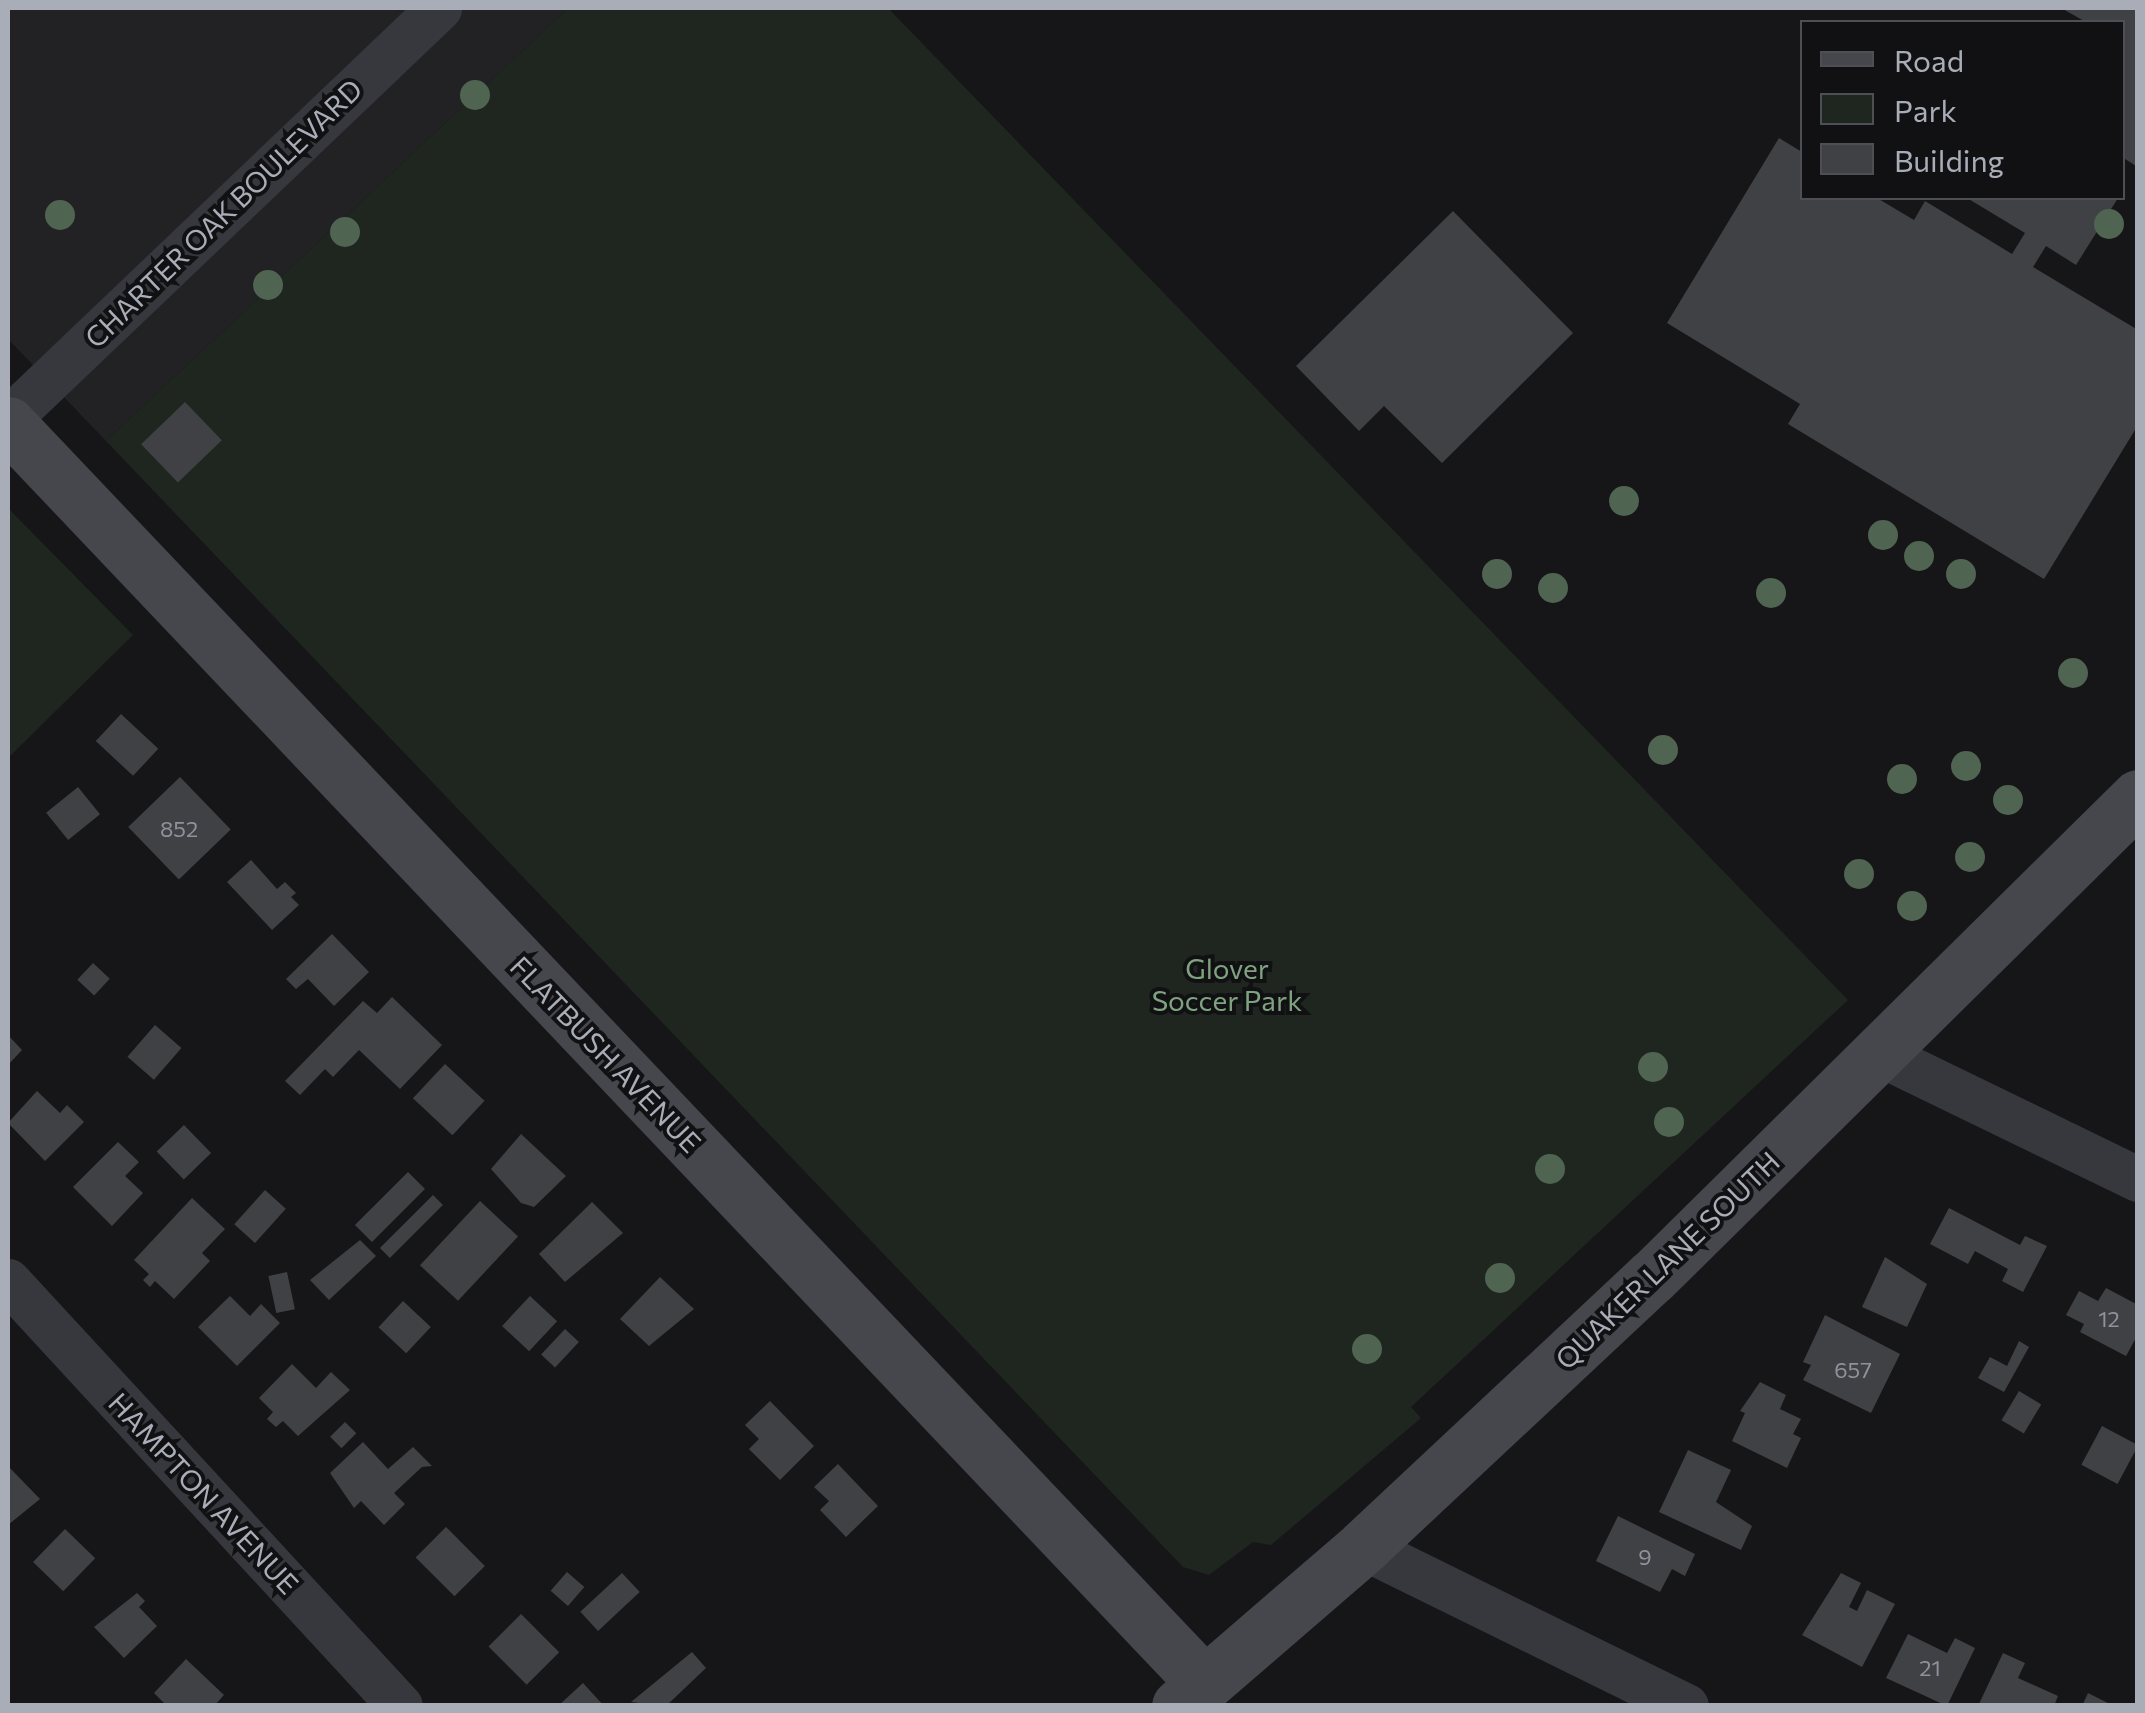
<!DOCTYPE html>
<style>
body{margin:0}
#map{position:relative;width:2145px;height:1713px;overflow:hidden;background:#161618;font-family:Commissioner,sans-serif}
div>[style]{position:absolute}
.built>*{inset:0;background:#222225}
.green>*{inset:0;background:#1e261f}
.building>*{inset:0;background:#404145;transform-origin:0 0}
.street>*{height:45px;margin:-22.5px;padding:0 22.5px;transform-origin:22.5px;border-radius:22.5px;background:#37383d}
.secondary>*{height:55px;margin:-27.5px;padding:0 27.5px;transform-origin:27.5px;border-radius:27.5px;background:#45474d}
.trees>*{width:30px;height:30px;margin:-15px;border-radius:50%;background:#506452}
span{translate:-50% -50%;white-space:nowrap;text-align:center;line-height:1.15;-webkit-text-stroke:8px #111113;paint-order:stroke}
.number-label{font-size:22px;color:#8e929b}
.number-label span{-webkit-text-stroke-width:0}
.street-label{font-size:28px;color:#a8adb8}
.park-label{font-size:28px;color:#7fa381}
.frame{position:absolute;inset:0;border:10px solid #a8adb8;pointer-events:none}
.legend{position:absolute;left:1800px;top:20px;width:325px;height:180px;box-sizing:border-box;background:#111113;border:2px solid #4d4f55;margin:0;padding:12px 18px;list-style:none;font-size:30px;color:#a8adb8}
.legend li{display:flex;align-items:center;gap:20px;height:50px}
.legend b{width:50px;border:2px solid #4d4f55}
</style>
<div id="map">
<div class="built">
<div style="clip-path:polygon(8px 8px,568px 8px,106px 441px,8px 339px)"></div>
</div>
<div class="green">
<div style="clip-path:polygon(568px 8px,888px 8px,1848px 1000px,1411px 1407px,1421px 1418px,1271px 1545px,1253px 1542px,1209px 1575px,1183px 1567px,106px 441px)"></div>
<div style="clip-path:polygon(8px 508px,133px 635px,8px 758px)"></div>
</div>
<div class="building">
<div style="clip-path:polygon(2061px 8px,2138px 8px,2136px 166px,2122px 157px,2122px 22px,2086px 22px)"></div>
<div style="clip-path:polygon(1779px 138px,1802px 152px,1802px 198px,1877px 198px,1914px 220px,1925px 201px,2012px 254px,2025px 233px,1967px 198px,2118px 198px,2076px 265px,2046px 246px,2033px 267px,2138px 330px,2138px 425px,2044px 579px,1788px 424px,1800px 404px,1667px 323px)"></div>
<div style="clip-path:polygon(1453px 211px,1573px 333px,1442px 463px,1384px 406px,1359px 431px,1296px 366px)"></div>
<div style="left:185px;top:402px;width:53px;height:61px;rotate:46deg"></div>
<div style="left:121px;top:714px;width:51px;height:37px;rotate:43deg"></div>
<div style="left:180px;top:777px;width:73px;height:72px;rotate:46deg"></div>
<div style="left:78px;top:787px;width:35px;height:41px;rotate:51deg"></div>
<div style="clip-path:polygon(251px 860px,277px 889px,285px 882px,296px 893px,291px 897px,299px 905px,272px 930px,227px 882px)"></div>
<div style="clip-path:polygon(332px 934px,369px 972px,334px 1006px,308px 979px,296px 989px,286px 979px)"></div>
<div style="left:93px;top:963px;width:23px;height:23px;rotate:43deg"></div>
<div style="clip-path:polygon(392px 997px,442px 1045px,400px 1089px,359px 1050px,333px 1077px,325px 1069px,300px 1095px,285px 1081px,363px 1001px,377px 1013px)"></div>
<div style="left:155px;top:1025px;width:35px;height:42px;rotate:41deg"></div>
<div style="clip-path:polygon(8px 1035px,22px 1050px,8px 1065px)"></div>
<div style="left:445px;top:1064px;width:54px;height:47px;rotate:43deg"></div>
<div style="clip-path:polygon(37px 1091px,60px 1113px,67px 1105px,84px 1122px,45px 1161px,8px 1123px)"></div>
<div style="left:184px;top:1125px;width:39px;height:38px;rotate:46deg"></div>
<div style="clip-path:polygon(521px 1134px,566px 1176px,534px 1207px,521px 1203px,491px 1169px)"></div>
<div style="clip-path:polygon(118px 1142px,139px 1162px,125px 1176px,143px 1193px,112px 1226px,73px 1187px)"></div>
<div style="left:408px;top:1172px;width:24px;height:75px;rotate:45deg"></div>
<div style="left:265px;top:1190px;width:28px;height:46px;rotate:42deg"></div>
<div style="left:433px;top:1195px;width:14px;height:75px;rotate:45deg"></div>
<div style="clip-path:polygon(192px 1198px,225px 1229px,202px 1253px,210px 1261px,174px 1299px,155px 1281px,150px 1287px,143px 1280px,149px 1274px,134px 1260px)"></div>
<div style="left:480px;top:1201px;width:52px;height:88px;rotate:43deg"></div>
<div style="clip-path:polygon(592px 1202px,623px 1233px,565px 1282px,539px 1254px)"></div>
<div style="clip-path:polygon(1949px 1208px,2020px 1245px,2025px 1236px,2047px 1246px,2023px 1292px,2002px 1281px,2008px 1269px,1975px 1251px,1968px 1264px,1930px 1244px)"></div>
<div style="clip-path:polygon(360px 1240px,376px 1256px,329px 1300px,310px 1280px)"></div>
<div style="clip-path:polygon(1885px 1257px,1927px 1284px,1907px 1327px,1862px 1307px)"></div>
<div style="left:287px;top:1272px;width:38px;height:19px;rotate:78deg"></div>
<div style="clip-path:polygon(660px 1277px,694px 1309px,649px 1346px,620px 1319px)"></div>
<div style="clip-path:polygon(2106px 1288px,2138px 1305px,2138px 1334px,2126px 1356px,2080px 1332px,2084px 1324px,2066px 1315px,2079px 1291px,2098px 1301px)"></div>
<div style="clip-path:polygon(230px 1296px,250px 1316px,261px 1304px,280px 1323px,237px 1366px,198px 1327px)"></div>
<div style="left:530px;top:1296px;width:37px;height:41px;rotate:43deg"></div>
<div style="left:403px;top:1301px;width:38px;height:36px;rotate:43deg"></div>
<div style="clip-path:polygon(1825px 1315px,1900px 1354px,1871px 1413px,1803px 1380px,1811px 1365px,1803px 1362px)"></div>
<div style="left:565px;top:1329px;width:19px;height:35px;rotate:43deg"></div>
<div style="clip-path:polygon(2019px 1341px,2029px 1347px,2004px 1392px,1978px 1378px,1990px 1357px,2007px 1366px)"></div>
<div style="clip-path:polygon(292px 1364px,316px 1388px,331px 1372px,350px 1390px,298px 1436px,283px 1421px,276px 1427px,267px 1419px,273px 1412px,259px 1398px)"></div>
<div style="clip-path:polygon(1760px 1382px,1786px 1395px,1780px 1409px,1801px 1419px,1793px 1434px,1801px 1438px,1787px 1468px,1732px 1441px,1745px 1413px,1740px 1411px)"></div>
<div style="left:2019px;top:1391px;width:26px;height:34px;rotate:31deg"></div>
<div style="clip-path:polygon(770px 1401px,814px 1446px,780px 1480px,749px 1449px,759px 1439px,745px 1425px)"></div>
<div style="left:345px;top:1422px;width:16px;height:21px;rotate:45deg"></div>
<div style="left:2102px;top:1426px;width:41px;height:44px;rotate:28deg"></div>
<div style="clip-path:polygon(363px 1442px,388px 1469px,413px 1447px,432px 1466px,422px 1467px,394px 1493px,405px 1504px,384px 1525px,361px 1501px,354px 1508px,330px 1473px)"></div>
<div style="clip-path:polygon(1688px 1450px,1731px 1470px,1716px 1502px,1752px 1526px,1741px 1550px,1659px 1512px)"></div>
<div style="clip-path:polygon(838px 1464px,878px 1506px,846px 1537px,820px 1510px,829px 1501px,814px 1487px)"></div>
<div style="clip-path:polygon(8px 1466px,40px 1499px,8px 1525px)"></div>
<div style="clip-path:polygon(1618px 1516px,1695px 1554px,1685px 1576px,1672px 1569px,1660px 1592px,1596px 1561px)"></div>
<div style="left:446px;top:1527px;width:55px;height:43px;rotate:45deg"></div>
<div style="left:65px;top:1529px;width:42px;height:46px;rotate:44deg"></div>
<div style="left:567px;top:1572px;width:23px;height:25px;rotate:41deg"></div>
<div style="left:622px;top:1573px;width:26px;height:57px;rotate:47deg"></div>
<div style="clip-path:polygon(1841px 1573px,1861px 1583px,1849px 1607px,1857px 1611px,1867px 1590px,1895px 1604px,1862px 1667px,1802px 1635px)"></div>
<div style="clip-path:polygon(137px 1593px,145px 1601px,139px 1607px,157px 1626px,124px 1658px,94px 1627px)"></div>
<div style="left:521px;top:1614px;width:54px;height:46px;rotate:45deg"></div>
<div style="clip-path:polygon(1908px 1634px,1947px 1653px,1955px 1638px,1975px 1648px,1947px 1706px,1886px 1678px)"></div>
<div style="clip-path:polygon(692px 1652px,706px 1668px,666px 1706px,631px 1702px)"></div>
<div style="clip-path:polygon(2003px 1653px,2025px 1663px,2018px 1678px,2058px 1696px,2054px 1706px,1978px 1706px)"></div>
<div style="clip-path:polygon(186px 1659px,224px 1695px,214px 1706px,167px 1706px,154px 1693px)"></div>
<div style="clip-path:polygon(583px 1683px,604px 1706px,558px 1706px)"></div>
<div style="clip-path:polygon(2088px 1693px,2108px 1703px,2106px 1706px,2082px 1706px)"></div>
</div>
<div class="street">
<div style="left:8px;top:419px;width:596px;rotate:-43.64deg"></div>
<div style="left:1880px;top:1054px;width:287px;rotate:25.9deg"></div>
<div style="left:8px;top:1281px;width:578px;rotate:47.31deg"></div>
<div style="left:1363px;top:1547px;width:360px;rotate:26.2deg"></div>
</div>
<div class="secondary">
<div style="left:8px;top:424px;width:1737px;rotate:46.47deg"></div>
<div style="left:1179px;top:1706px;width:243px;rotate:-40.8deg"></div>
<div style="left:1363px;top:1547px;width:396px;rotate:-43.1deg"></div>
<div style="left:1652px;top:1277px;width:683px;rotate:-44.64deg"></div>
</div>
<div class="trees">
<div style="left:475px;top:95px"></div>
<div style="left:60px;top:215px"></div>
<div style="left:2109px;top:224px"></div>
<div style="left:345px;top:232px"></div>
<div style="left:268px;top:285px"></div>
<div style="left:1624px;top:501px"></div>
<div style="left:1883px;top:535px"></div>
<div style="left:1919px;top:556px"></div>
<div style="left:1497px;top:574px"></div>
<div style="left:1961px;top:574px"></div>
<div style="left:1553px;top:588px"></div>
<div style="left:1771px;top:593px"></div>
<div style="left:2073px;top:673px"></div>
<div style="left:1663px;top:750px"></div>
<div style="left:1966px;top:766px"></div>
<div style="left:1902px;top:779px"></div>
<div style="left:2008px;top:800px"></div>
<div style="left:1970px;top:857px"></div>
<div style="left:1859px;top:874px"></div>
<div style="left:1912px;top:906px"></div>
<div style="left:1653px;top:1067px"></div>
<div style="left:1669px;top:1122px"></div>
<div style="left:1550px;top:1169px"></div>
<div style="left:1500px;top:1278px"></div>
<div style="left:1367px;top:1349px"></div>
</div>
<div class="number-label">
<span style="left:179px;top:829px">852</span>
<span style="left:2109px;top:1319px">12</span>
<span style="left:1853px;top:1370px">657</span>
<span style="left:1645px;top:1557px">9</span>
<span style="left:1930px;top:1668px">21</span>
</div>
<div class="street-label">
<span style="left:223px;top:213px;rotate:-44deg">CHARTER OAK BOULEVARD</span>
<span style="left:606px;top:1054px;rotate:46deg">FLATBUSH AVENUE</span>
<span style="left:1667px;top:1260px;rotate:-44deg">QUAKER LANE SOUTH</span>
<span style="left:204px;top:1493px;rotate:47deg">HAMPTON AVENUE</span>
</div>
<div class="park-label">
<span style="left:1227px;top:984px">Glover<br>Soccer Park</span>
</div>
<div class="frame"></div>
<ul class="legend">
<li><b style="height:12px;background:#45474d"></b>Road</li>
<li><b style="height:28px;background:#1e261f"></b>Park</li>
<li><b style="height:28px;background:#404145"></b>Building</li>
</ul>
</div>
